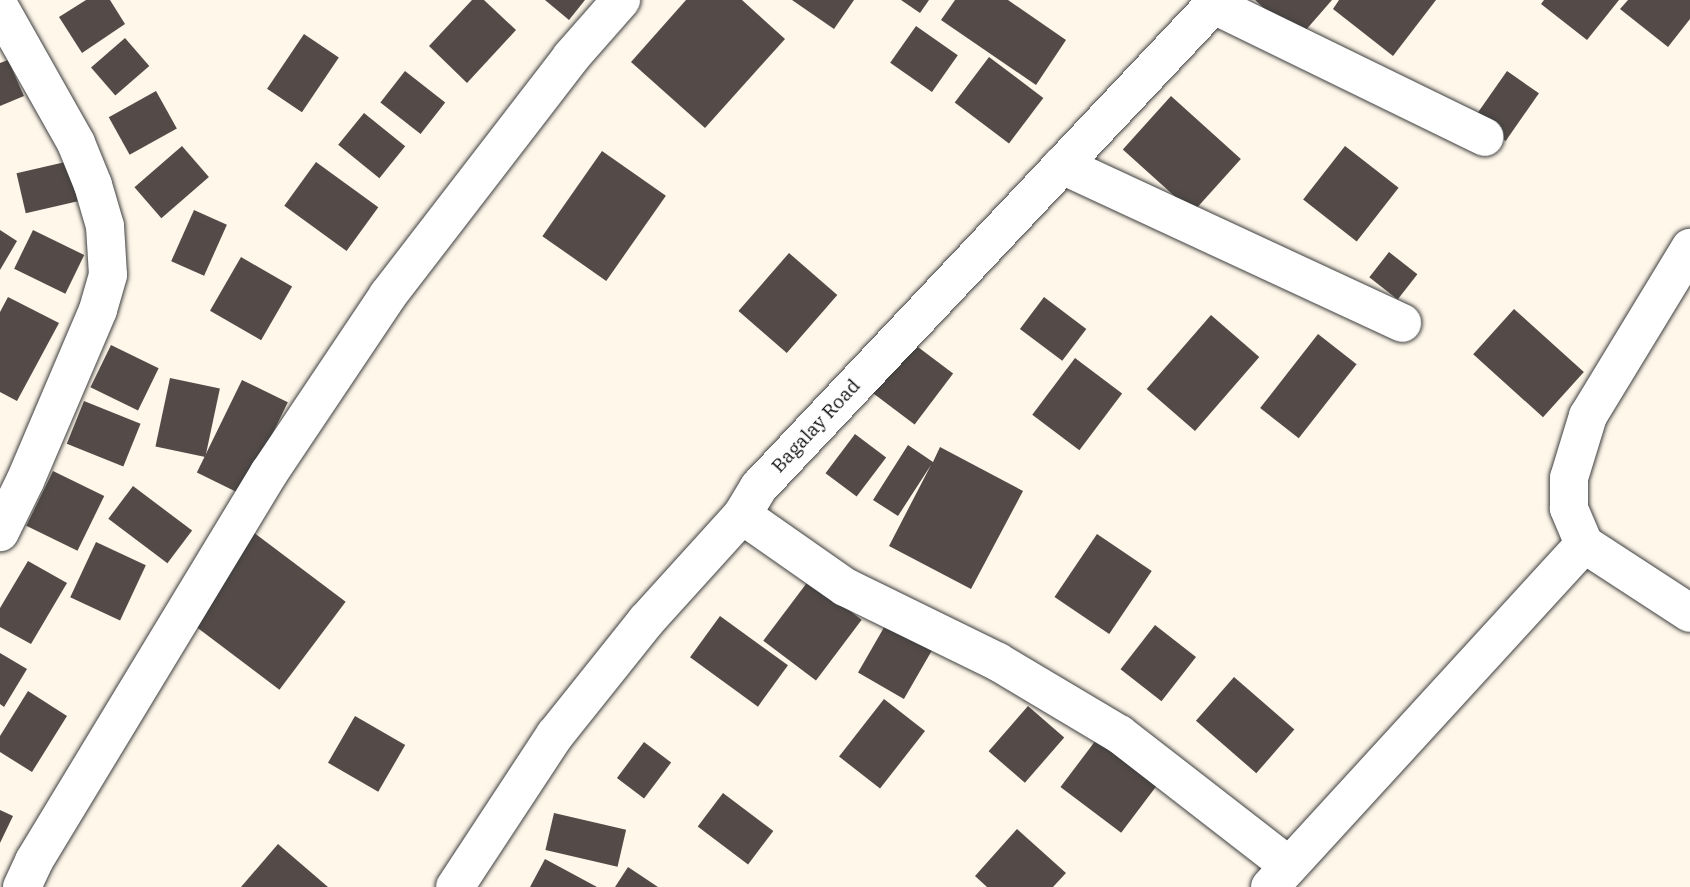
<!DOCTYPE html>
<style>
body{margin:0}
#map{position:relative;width:1690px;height:887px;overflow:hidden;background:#fff7ea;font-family:"IBM Plex Serif",serif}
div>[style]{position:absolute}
.building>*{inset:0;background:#544b48;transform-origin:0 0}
.roads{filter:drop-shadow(0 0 2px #3f3f3f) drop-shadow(0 0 2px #3f3f3f)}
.minor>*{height:38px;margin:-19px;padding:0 19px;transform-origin:19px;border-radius:19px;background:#fff}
span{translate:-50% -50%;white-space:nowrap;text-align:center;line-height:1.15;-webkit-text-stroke:7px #fff;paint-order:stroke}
.street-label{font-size:19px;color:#0c0c0c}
</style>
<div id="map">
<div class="building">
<div style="clip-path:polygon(86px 0,110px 0,125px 24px,82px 53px,59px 17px)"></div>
<div style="clip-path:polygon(472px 0,484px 0,516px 30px,467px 83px,429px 46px)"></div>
<div style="clip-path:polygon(545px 0,585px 0,569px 20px)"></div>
<div style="clip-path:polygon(686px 0,742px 0,785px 39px,705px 128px,631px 62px)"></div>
<div style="clip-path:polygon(792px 0,854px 0,834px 29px)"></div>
<div style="clip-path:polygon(901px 0,929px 0,920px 13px)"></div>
<div style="clip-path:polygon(955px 0,1008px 0,1066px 40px,1036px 85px,941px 20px)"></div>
<div style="clip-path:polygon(1255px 0,1332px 0,1298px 39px)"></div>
<div style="clip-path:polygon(1339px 0,1436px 0,1393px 56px,1333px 9px)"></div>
<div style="clip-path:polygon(1544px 0,1619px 0,1587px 40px,1541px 4px)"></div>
<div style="clip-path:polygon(1628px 0,1690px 0,1690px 19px,1668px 47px,1620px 9px)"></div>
<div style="left:916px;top:26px;width:51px;height:45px;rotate:35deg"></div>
<div style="left:304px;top:34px;width:42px;height:66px;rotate:34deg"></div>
<div style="left:125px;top:38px;width:37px;height:45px;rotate:49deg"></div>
<div style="left:989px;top:57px;width:68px;height:57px;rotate:37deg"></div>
<div style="clip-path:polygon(8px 60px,24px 96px,0 106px,0 63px)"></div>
<div style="left:405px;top:71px;width:51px;height:40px;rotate:38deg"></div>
<div style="left:1507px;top:71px;width:39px;height:58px;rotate:35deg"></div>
<div style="left:156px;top:91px;width:43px;height:54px;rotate:61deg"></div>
<div style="left:1171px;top:96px;width:94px;height:72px;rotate:42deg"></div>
<div style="left:364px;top:113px;width:53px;height:41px;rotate:39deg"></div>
<div style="left:182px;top:146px;width:41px;height:63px;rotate:49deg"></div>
<div style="left:1345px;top:146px;width:68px;height:68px;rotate:38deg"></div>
<div style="left:602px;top:151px;width:78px;height:104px;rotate:35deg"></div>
<div style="left:74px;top:160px;width:41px;height:59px;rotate:77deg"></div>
<div style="left:316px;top:162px;width:77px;height:54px;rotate:36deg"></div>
<div style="left:194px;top:210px;width:36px;height:56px;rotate:24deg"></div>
<div style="clip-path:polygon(0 230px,17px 241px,0 270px)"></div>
<div style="left:33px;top:230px;width:57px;height:43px;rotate:26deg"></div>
<div style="left:1389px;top:252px;width:36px;height:32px;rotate:38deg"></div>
<div style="left:789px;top:253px;width:64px;height:77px;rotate:41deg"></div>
<div style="left:241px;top:257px;width:59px;height:62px;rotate:30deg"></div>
<div style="clip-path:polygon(8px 297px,59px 323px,17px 401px,0 392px,0 312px)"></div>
<div style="left:1044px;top:297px;width:53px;height:40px;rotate:37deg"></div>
<div style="left:1514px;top:309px;width:94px;height:61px;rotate:42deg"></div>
<div style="left:1211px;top:315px;width:64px;height:98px;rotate:41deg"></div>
<div style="left:1318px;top:334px;width:49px;height:94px;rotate:38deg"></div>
<div style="left:906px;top:338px;width:59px;height:64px;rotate:37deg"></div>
<div style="left:111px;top:345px;width:53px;height:47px;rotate:26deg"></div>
<div style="left:1075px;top:358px;width:59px;height:71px;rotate:37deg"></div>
<div style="left:170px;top:378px;width:51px;height:70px;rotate:12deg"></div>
<div style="left:242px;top:380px;width:51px;height:103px;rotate:26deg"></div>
<div style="left:84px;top:401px;width:61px;height:46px;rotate:22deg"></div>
<div style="left:855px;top:434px;width:39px;height:49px;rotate:37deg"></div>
<div style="clip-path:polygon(908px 445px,933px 462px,940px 447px,1023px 491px,971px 589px,889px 546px,931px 465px,898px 516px,873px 500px)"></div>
<div style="left:53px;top:471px;width:57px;height:61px;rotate:26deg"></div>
<div style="left:133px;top:486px;width:74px;height:41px;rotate:37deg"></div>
<div style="left:253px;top:532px;width:116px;height:110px;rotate:37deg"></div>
<div style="left:1097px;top:534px;width:66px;height:76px;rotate:34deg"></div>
<div style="left:96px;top:542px;width:55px;height:61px;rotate:25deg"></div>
<div style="clip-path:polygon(28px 561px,67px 583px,31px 644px,0 627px,0 608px)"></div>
<div style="left:809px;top:580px;width:66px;height:76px;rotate:37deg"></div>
<div style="left:720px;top:616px;width:84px;height:51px;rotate:36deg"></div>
<div style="left:890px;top:617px;width:53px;height:64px;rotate:30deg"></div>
<div style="left:1155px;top:625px;width:52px;height:56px;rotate:38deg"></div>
<div style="clip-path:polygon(0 653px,27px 669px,4px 707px,0 704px)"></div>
<div style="left:1234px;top:677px;width:80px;height:58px;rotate:41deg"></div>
<div style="clip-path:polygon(28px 691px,67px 716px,32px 772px,0 752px,0 736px)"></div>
<div style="left:884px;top:699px;width:52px;height:73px;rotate:38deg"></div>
<div style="left:1028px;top:706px;width:48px;height:60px;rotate:41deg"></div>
<div style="left:355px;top:716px;width:58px;height:54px;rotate:30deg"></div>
<div style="left:1102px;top:732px;width:76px;height:69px;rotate:37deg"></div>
<div style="left:644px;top:742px;width:34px;height:45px;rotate:37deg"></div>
<div style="left:723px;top:793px;width:63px;height:42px;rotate:37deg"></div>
<div style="clip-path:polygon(0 810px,13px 816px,0 843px)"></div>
<div style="left:554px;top:813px;width:74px;height:38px;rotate:13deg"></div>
<div style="clip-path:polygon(1017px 829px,1066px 873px,1053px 887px,987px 887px,975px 876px)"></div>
<div style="clip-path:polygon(278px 844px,328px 887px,241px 887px)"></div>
<div style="clip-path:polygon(545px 859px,597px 887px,530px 887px)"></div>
<div style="clip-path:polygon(628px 867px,658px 887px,615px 887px)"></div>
</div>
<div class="roads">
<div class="minor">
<div style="left:1214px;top:5px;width:301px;rotate:26deg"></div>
<div style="left:0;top:8px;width:155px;rotate:60.6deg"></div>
<div style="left:76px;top:143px;width:45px;rotate:68deg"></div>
<div style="left:93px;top:185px;width:43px;rotate:73.7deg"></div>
<div style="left:105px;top:226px;width:49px;rotate:86.5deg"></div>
<div style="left:108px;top:275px;width:36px;rotate:106deg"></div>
<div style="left:98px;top:310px;width:186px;rotate:113.1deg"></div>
<div style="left:25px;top:481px;width:57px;rotate:116.1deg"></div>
<div style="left:1062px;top:165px;width:375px;rotate:24.9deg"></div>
<div style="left:742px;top:515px;width:126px;rotate:35deg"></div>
<div style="left:845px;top:587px;width:170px;rotate:26.1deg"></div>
<div style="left:998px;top:662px;width:141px;rotate:30.8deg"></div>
<div style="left:1119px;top:734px;width:214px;rotate:37.8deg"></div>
<div style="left:1584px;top:544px;width:126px;rotate:33.1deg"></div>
<div style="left:22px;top:887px;width:29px;rotate:-65deg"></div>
<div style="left:34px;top:861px;width:454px;rotate:-58.8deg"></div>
<div style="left:269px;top:473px;width:214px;rotate:-56.2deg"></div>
<div style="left:388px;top:295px;width:300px;rotate:-52.4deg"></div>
<div style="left:571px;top:57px;width:76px;rotate:-48.7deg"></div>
<div style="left:455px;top:887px;width:182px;rotate:-56.7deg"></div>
<div style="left:555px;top:735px;width:146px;rotate:-51.4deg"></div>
<div style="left:646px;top:621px;width:143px;rotate:-47.8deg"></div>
<div style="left:742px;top:515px;width:33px;rotate:-59deg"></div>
<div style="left:759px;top:487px;width:669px;rotate:-46.7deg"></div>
<div style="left:1270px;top:887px;width:465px;rotate:-47.5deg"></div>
<div style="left:1584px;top:544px;width:39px;rotate:-113deg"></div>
<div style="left:1569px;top:508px;width:30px;rotate:-90deg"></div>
<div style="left:1569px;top:478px;width:65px;rotate:-73deg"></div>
<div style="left:1588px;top:416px;width:197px;rotate:-58.7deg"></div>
</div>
</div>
<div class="street-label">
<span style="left:816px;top:426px;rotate:-47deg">Bagalay Road</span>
</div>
</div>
